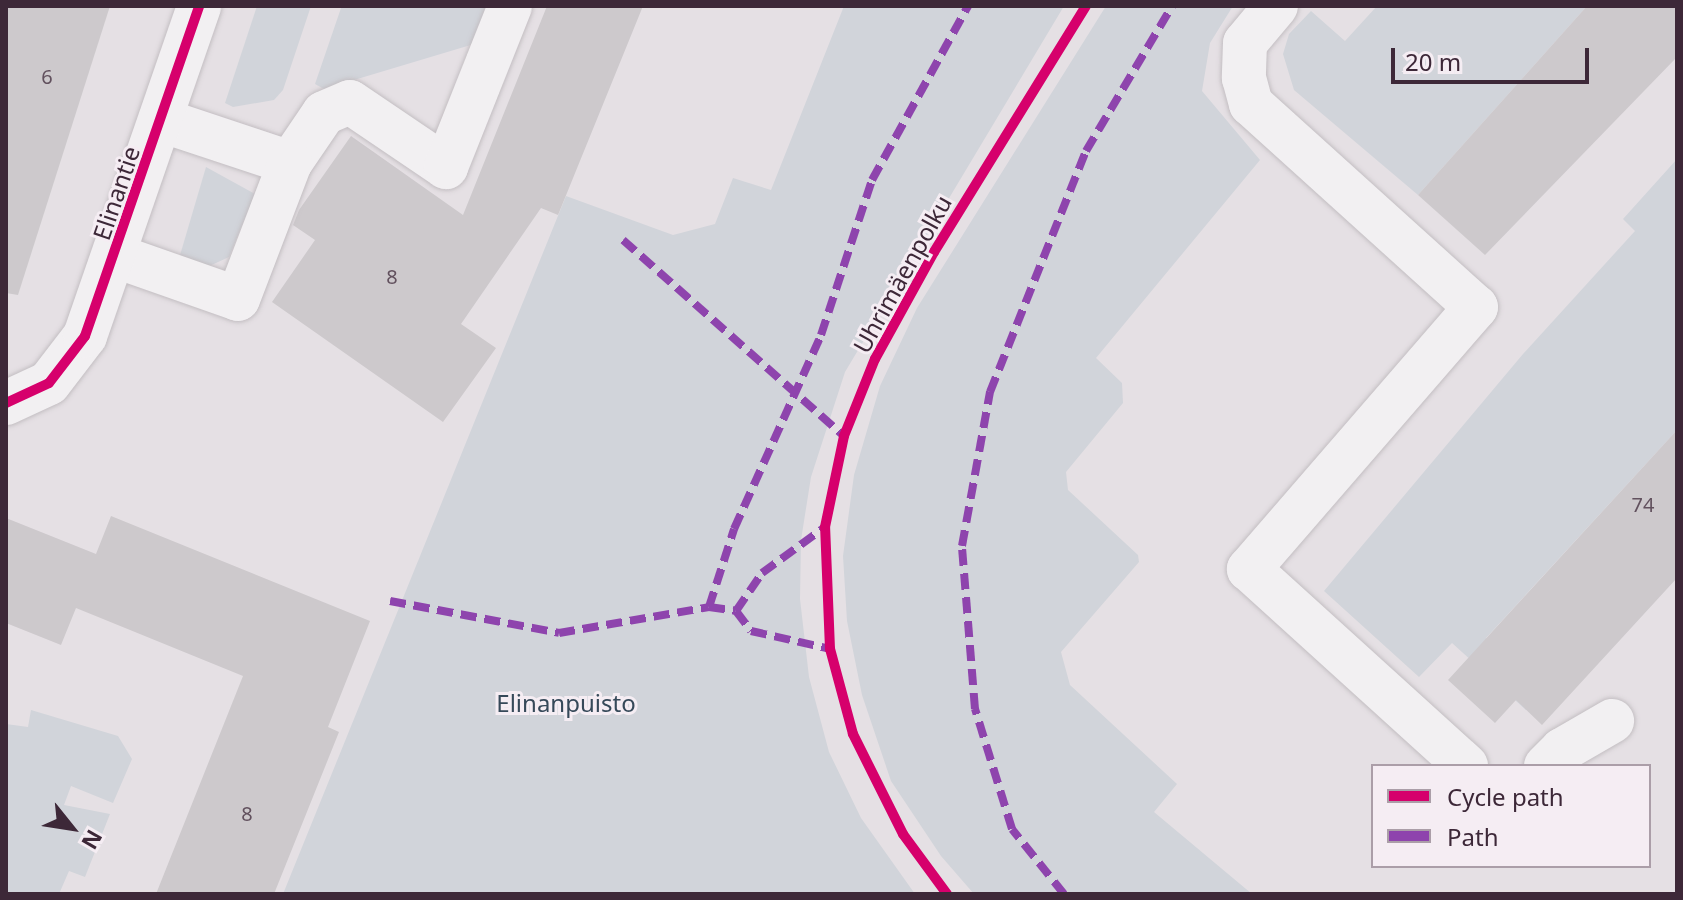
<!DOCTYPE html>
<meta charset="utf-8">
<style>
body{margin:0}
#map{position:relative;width:1683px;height:900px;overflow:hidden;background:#e5e0e4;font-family:"Noto Sans",sans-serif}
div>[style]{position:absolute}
.green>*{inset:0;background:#d1d4da}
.building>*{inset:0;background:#cdc9cc}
.roads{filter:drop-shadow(0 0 2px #c3bec2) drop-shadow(0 0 2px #c3bec2)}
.minor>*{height:44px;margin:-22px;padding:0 22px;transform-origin:22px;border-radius:22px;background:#f2f0f2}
.quiet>*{height:8px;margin-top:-4px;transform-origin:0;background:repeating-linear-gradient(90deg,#8e44ad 0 16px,transparent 0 24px)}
.cycleway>*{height:10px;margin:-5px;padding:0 5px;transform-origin:5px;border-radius:5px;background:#d6006c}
span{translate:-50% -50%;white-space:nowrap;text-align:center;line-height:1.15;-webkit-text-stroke:6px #f5edf3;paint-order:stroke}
.number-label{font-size:20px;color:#62515e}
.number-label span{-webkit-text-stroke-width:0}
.street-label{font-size:24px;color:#3d2838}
.park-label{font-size:24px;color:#364959}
.frame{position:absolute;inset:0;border:8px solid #3d2838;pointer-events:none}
.legend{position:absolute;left:1371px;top:764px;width:280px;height:104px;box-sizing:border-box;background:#f5edf3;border:2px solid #ab9ea8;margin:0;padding:10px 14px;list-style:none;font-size:24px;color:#3d2838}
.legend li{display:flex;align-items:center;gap:16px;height:40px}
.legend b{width:40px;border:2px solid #ab9ea8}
.north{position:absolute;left:32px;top:788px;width:80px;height:80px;-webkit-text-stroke:6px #f5edf3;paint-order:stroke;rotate:120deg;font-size:22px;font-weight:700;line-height:32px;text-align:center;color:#3d2838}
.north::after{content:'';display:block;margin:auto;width:28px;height:36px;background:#3d2838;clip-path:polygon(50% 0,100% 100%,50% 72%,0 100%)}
.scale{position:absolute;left:1391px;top:48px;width:198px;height:36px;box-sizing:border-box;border:4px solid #3d2838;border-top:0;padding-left:10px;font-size:24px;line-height:28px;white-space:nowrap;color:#3d2838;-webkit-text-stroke:6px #f5edf3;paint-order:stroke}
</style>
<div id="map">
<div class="green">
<div style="clip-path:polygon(257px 6px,311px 6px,283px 90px,274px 100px,233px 107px,225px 103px)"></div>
<div style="clip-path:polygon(316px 6px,490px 6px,474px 44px,324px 89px,315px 84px,341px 8px)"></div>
<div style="clip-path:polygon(844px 6px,1064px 6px,845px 372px,811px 477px,801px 540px,800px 599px,809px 677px,829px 752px,861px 818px,915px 894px,283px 894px,566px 196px,673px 235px,715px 224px,733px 178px,771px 190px)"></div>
<div style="clip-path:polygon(1106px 6px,1233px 6px,1210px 43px,1202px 91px,1260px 160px,1096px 358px,1122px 383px,1123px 403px,1066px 472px,1068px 490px,1138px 555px,1139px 562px,1061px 652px,1070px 685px,1177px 784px,1154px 812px,1252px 894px,974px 894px,941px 856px,891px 781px,862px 695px,847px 621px,843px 556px,854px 475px,880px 386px,917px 308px)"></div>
<div style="clip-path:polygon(1377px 6px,1587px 6px,1418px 195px,1294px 90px,1283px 54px,1289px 34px,1311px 11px,1345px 41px)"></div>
<div style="clip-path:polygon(1677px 159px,1677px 430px,1486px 638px,1543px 691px,1526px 710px,1452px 643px,1419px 677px,1324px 591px,1523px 354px,1635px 231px,1623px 219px)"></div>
<div style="clip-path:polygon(206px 167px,255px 194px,229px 257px,205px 268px,178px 262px)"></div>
<div style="clip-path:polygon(31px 710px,118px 736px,132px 759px,113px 803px,71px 786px,64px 805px,110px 814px,85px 877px,69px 871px,59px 894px,6px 894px,6px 724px,28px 727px)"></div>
</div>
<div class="building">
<div style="clip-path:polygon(6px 6px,110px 6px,18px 295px,6px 293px)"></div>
<div style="clip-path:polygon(547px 6px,643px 6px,558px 215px,541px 208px,461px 324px,496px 348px,443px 422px,272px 302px,315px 240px,293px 225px,299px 210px,351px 136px,463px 215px)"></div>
<div style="clip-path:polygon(1587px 6px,1677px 6px,1677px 57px,1485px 255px,1418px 195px)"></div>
<div style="clip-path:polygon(1677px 430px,1677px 578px,1542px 725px,1516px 700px,1495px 723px,1448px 680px)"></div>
<div style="clip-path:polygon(111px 516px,370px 621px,328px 727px,339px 732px,274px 894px,156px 894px,243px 676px,76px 608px,61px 645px,6px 623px,6px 518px,96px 554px)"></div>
</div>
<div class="roads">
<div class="minor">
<div style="left:1276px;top:6px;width:48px;rotate:130deg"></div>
<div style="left:1245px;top:43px;width:35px;rotate:92deg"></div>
<div style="left:1244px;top:78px;width:27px;rotate:75deg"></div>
<div style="left:1251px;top:104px;width:303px;rotate:42.1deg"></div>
<div style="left:1476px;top:307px;width:347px;rotate:130.9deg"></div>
<div style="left:1249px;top:569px;width:293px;rotate:42.2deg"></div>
<div style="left:161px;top:120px;width:136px;rotate:18.4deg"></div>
<div style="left:290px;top:163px;width:60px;rotate:-55.8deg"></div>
<div style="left:324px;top:113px;width:28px;rotate:-23deg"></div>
<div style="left:350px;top:102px;width:116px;rotate:34.1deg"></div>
<div style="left:446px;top:167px;width:173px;rotate:-68.3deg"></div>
<div style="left:116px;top:256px;width:129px;rotate:19.4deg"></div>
<div style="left:238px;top:299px;width:146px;rotate:-69.1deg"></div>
<div style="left:6px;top:403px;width:47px;rotate:-24.9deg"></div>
<div style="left:49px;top:383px;width:59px;rotate:-52.5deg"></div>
<div style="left:85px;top:336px;width:349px;rotate:-70.9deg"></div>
<div style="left:1546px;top:766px;width:23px;rotate:-45deg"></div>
<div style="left:1562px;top:750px;width:58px;rotate:-30.1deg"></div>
</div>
</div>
<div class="quiet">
<div style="left:623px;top:240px;width:295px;rotate:41.6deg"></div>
<div style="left:390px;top:601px;width:172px;rotate:10.7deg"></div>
<div style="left:559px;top:633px;width:152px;rotate:-9.8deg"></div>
<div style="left:709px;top:607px;width:27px;rotate:8deg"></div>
<div style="left:736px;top:611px;width:25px;rotate:53deg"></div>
<div style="left:751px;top:631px;width:81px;rotate:12.8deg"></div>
<div style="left:709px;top:607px;width:82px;rotate:-72.2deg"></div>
<div style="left:734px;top:529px;width:213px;rotate:-65.8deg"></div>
<div style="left:821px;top:335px;width:163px;rotate:-71.8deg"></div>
<div style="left:872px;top:180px;width:199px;rotate:-61.1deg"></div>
<div style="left:736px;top:611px;width:46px;rotate:-55.6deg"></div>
<div style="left:762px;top:573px;width:78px;rotate:-36.1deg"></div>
<div style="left:1064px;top:894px;width:83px;rotate:-128.7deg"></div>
<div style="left:1012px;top:829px;width:126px;rotate:-107.1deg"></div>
<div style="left:975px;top:709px;width:164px;rotate:-94.6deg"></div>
<div style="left:962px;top:546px;width:157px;rotate:-79.7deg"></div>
<div style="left:990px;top:392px;width:259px;rotate:-68.3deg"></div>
<div style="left:1086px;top:151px;width:169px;rotate:-59.3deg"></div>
</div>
<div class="cycleway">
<div style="left:6px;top:403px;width:47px;rotate:-24.9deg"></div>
<div style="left:49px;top:383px;width:59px;rotate:-52.5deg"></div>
<div style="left:85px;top:336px;width:349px;rotate:-70.9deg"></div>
<div style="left:947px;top:894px;width:74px;rotate:-126.3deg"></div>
<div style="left:903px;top:834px;width:112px;rotate:-116.6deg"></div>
<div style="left:853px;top:734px;width:88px;rotate:-105.1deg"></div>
<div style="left:830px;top:649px;width:122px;rotate:-92.3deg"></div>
<div style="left:825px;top:527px;width:93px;rotate:-78.2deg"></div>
<div style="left:844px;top:436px;width:83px;rotate:-68.1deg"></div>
<div style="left:875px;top:359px;width:122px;rotate:-61.1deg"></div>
<div style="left:934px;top:252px;width:289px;rotate:-58.3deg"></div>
</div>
<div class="number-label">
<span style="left:47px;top:76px">6</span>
<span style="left:392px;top:276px">8</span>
<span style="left:1643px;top:504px">74</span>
<span style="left:247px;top:813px">8</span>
</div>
<div class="street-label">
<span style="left:116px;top:193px;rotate:-71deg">Elinantie</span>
<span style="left:902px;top:274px;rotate:-61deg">Uhrimäenpolku</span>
</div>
<div class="park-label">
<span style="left:566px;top:703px">Elinanpuisto</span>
</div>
<div class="frame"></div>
<ul class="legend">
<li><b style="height:10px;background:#d6006c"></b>Cycle path</li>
<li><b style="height:10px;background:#8e44ad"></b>Path</li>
</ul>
<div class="north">N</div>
<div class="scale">20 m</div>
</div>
